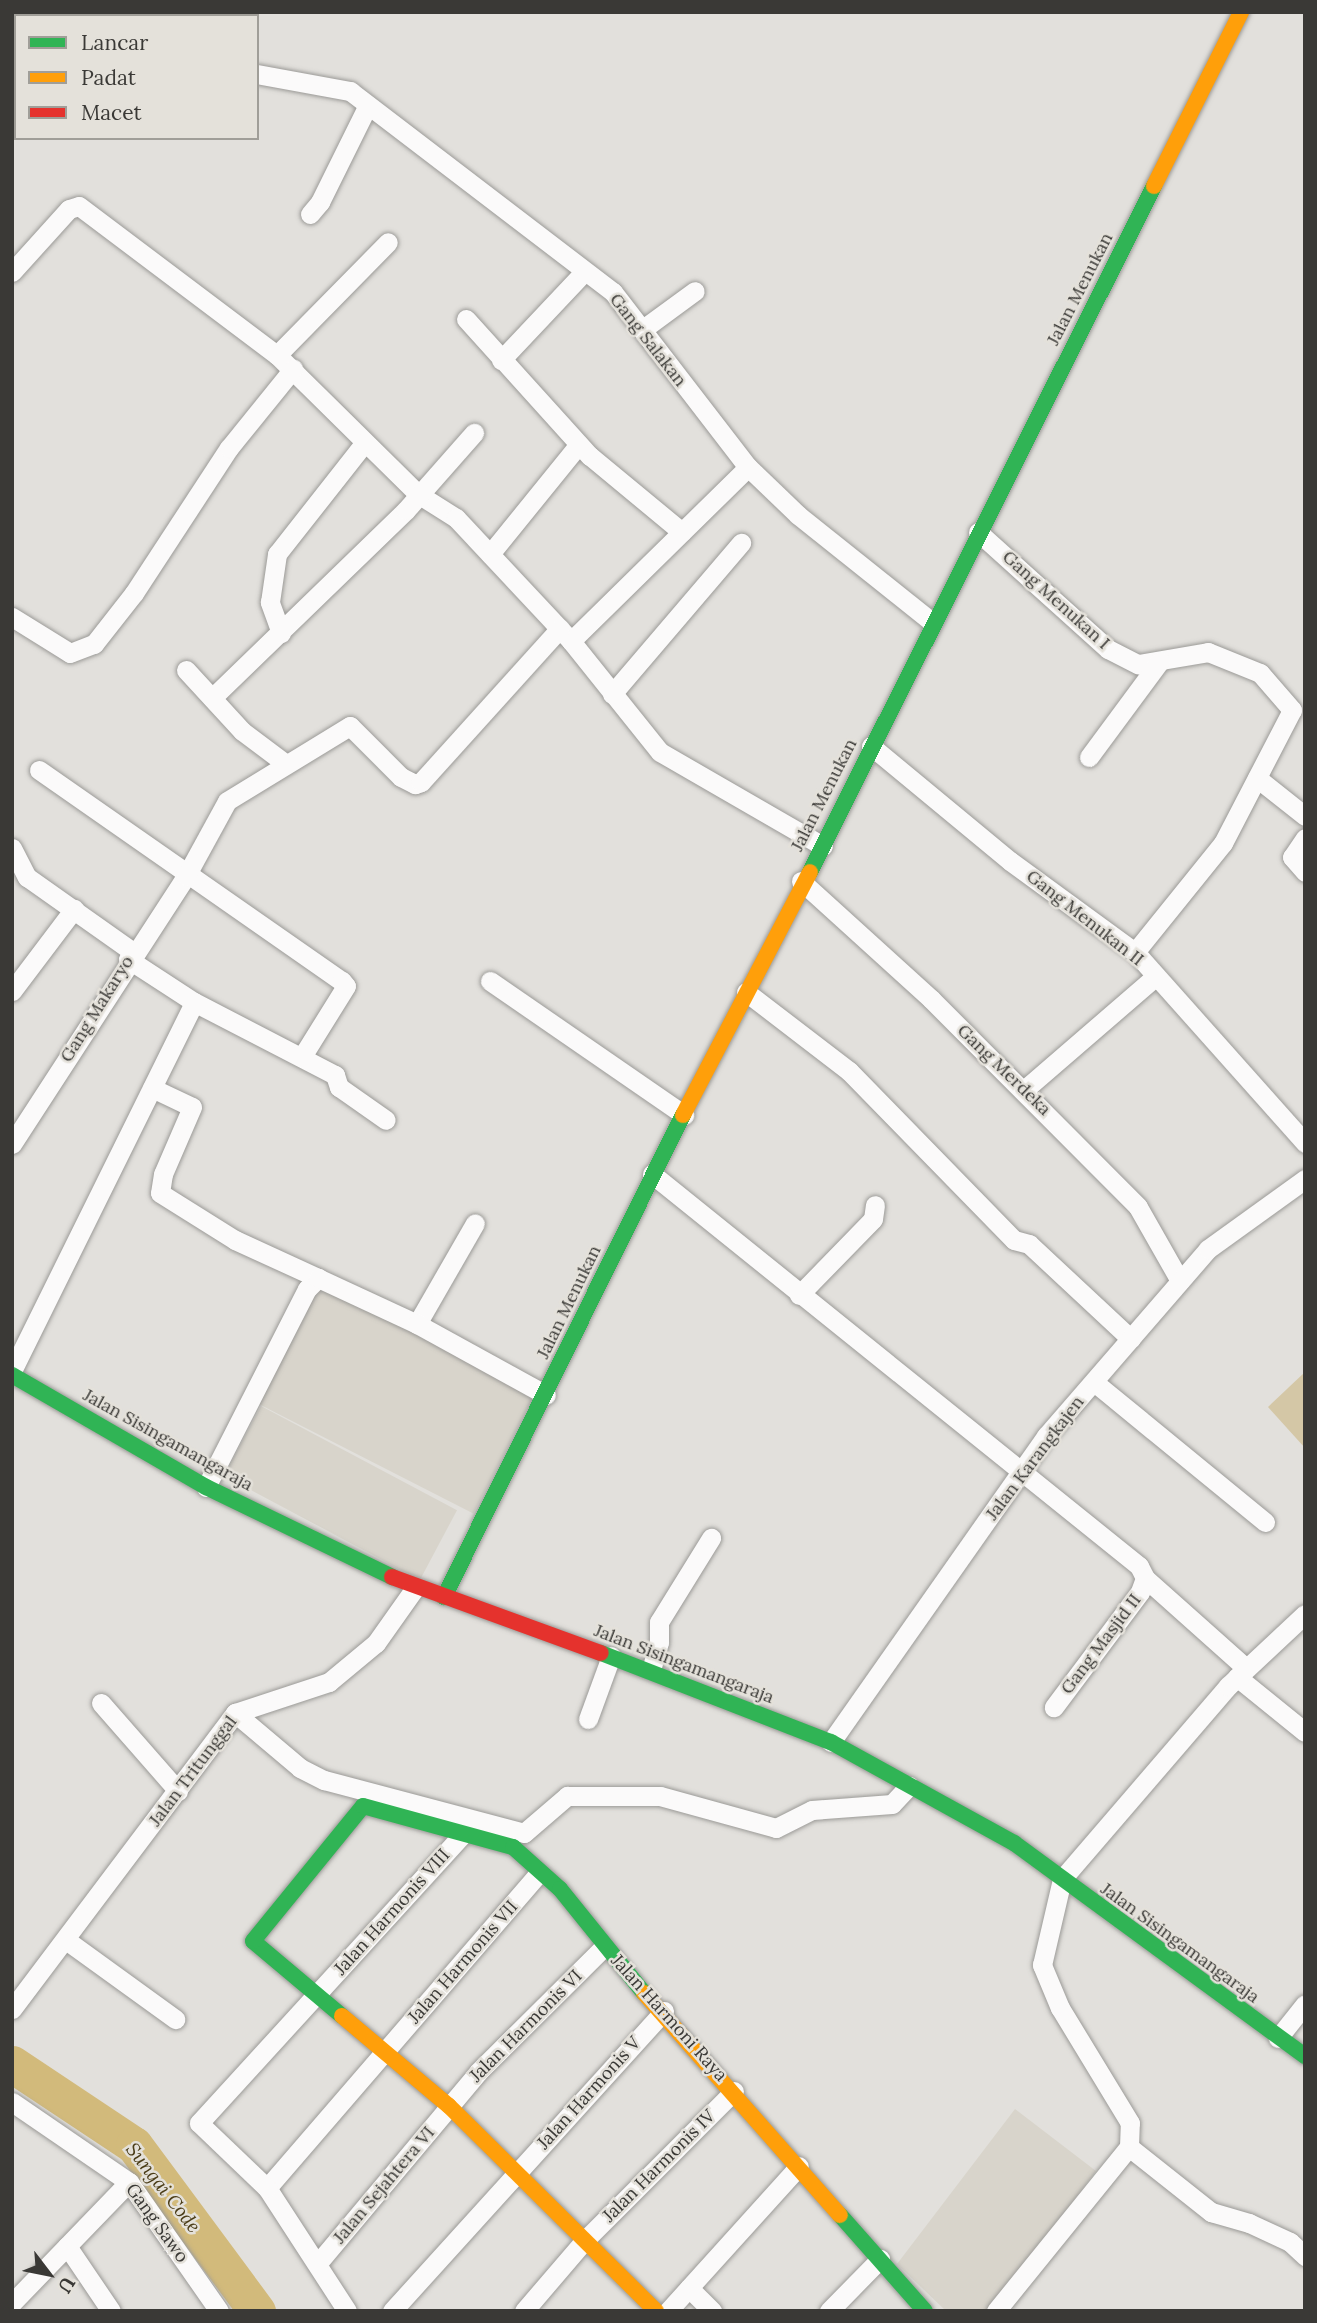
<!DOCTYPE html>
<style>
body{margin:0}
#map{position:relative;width:1317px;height:2323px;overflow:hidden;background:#e2e0dc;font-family:Lora,serif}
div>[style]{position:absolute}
.built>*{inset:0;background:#d8d4cb;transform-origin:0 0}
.green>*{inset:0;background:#d4c7a6}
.river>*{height:37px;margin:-18.5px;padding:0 18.5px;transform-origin:18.5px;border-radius:18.5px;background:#d2ba7b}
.roads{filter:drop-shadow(0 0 2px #9b9a97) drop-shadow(0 0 2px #9b9a97)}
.street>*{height:19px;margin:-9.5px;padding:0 9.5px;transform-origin:9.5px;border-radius:9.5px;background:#fbfafa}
.fast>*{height:16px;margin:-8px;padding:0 8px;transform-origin:8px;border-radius:8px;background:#30b455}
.slow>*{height:16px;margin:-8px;padding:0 8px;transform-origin:8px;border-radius:8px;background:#ff9f0a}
.jam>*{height:16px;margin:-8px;padding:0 8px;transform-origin:8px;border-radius:8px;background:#e5322d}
span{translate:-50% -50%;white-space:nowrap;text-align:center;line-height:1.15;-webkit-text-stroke:5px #e4e1da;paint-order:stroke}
.street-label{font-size:18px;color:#3a3936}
.water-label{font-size:19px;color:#4b3d18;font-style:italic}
.frame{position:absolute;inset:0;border:14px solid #3a3936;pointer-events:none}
.legend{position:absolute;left:14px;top:14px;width:245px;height:126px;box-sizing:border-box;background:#e4e1da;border:2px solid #a09e98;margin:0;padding:9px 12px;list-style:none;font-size:21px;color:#3a3936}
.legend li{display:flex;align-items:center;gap:14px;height:35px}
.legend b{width:35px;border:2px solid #a09e98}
.north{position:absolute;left:14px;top:2239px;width:70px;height:70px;-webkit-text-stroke:5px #e4e1da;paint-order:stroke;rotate:122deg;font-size:19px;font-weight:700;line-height:28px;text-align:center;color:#3a3936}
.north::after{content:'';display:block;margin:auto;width:24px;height:32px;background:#3a3936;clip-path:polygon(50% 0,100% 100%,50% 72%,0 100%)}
</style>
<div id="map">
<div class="built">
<div style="left:319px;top:1281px;width:243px;height:137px;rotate:27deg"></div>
<div style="left:261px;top:1406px;width:222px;height:79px;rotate:28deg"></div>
<div style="clip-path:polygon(1015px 2109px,1096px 2171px,991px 2311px,946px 2311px,897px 2264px)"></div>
</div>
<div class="green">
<div style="clip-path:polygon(1305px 1372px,1305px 1448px,1268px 1407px)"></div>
</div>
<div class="river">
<div style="left:12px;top:2064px;width:146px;rotate:33.6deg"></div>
<div style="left:134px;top:2145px;width:207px;rotate:53.5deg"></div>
</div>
<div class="roads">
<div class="street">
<div style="left:144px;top:12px;width:5px;rotate:53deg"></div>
<div style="left:257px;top:74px;width:95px;rotate:10.4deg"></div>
<div style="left:350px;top:91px;width:331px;rotate:37.4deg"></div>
<div style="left:613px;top:292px;width:221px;rotate:52.4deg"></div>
<div style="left:748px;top:467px;width:69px;rotate:43.8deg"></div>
<div style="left:798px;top:515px;width:171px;rotate:38.6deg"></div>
<div style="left:310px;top:214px;width:16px;rotate:-50deg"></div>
<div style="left:320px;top:202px;width:108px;rotate:-63.7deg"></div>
<div style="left:12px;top:272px;width:85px;rotate:-47.9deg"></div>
<div style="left:69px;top:209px;width:10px;rotate:-17deg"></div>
<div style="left:79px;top:206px;width:248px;rotate:37deg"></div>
<div style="left:277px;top:355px;width:198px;rotate:44.6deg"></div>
<div style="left:418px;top:494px;width:45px;rotate:32.3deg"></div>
<div style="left:456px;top:518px;width:168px;rotate:46.9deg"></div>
<div style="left:571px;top:641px;width:142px;rotate:51.3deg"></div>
<div style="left:660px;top:752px;width:188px;rotate:30deg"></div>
<div style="left:466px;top:319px;width:185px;rotate:47.9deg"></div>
<div style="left:590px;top:456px;width:119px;rotate:39.6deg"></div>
<div style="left:643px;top:329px;width:64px;rotate:-36.2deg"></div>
<div style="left:277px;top:355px;width:158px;rotate:-45.5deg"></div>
<div style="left:501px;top:360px;width:121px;rotate:-46.7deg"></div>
<div style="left:978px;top:532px;width:175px;rotate:42deg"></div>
<div style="left:1108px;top:649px;width:34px;rotate:27deg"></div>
<div style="left:1138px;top:664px;width:71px;rotate:-9.7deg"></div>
<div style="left:1208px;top:652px;width:56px;rotate:22deg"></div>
<div style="left:1260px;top:673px;width:49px;rotate:49.1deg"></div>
<div style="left:1292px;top:710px;width:150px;rotate:117.4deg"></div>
<div style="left:1223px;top:843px;width:140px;rotate:128.9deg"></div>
<div style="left:490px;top:554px;width:141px;rotate:-51deg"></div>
<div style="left:12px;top:617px;width:68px;rotate:31.8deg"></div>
<div style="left:70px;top:653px;width:26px;rotate:-21deg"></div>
<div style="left:94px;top:644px;width:65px;rotate:-51.9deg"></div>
<div style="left:134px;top:593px;width:173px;rotate:-56.8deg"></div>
<div style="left:229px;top:448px;width:102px;rotate:-51deg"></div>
<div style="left:281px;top:633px;width:33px;rotate:-110deg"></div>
<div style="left:270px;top:602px;width:49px;rotate:-81.7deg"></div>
<div style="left:277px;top:554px;width:142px;rotate:-51.8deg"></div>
<div style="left:571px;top:641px;width:248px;rotate:-44.5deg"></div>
<div style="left:186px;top:670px;width:83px;rotate:47.4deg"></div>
<div style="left:242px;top:731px;width:55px;rotate:36.9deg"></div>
<div style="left:612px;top:694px;width:199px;rotate:-49.5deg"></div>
<div style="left:212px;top:698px;width:270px;rotate:-44.1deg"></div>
<div style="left:406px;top:510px;width:103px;rotate:-48.6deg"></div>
<div style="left:871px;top:746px;width:180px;rotate:39.6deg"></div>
<div style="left:1010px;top:861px;width:155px;rotate:36.1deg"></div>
<div style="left:1135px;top:952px;width:256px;rotate:48.3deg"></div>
<div style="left:1089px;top:757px;width:119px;rotate:-53.5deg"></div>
<div style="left:39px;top:770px;width:369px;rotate:34.9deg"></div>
<div style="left:342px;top:981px;width:6px;rotate:51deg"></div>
<div style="left:346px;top:986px;width:81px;rotate:121.9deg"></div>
<div style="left:1257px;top:778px;width:61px;rotate:38.4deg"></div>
<div style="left:1305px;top:838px;width:23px;rotate:124deg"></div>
<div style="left:1292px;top:857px;width:20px;rotate:49deg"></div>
<div style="left:12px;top:848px;width:33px;rotate:63deg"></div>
<div style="left:27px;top:877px;width:130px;rotate:35.3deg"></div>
<div style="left:801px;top:881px;width:176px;rotate:42.2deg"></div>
<div style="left:931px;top:999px;width:293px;rotate:45.1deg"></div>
<div style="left:1138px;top:1207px;width:85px;rotate:60.4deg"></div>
<div style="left:128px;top:959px;width:79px;rotate:33.1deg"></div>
<div style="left:194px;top:1002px;width:159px;rotate:27.4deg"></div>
<div style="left:335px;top:1075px;width:13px;rotate:72deg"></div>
<div style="left:339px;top:1087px;width:57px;rotate:35.1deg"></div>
<div style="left:490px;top:981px;width:236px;rotate:34.6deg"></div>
<div style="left:12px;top:991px;width:103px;rotate:-52.9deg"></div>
<div style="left:746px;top:992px;width:130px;rotate:37.5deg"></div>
<div style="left:849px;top:1071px;width:236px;rotate:45.7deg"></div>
<div style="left:1014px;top:1240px;width:16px;rotate:15deg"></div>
<div style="left:1029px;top:1244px;width:139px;rotate:43deg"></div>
<div style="left:152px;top:1088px;width:44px;rotate:25.4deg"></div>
<div style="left:192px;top:1107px;width:73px;rotate:113.4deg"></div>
<div style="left:163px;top:1174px;width:19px;rotate:99deg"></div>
<div style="left:160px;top:1193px;width:89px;rotate:32.1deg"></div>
<div style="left:235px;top:1240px;width:91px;rotate:24.6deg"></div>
<div style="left:1024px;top:1090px;width:174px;rotate:-40.8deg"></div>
<div style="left:12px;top:1144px;width:320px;rotate:-57deg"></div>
<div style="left:186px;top:876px;width:85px;rotate:-61.3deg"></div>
<div style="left:227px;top:801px;width:144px;rotate:-31.4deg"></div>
<div style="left:350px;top:726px;width:72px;rotate:45deg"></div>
<div style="left:401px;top:777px;width:16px;rotate:27deg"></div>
<div style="left:415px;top:784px;width:6px;rotate:-18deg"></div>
<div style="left:421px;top:782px;width:207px;rotate:-47.9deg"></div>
<div style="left:652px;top:1174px;width:625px;rotate:38.83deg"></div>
<div style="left:1139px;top:1566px;width:13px;rotate:63deg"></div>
<div style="left:1145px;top:1578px;width:15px;rotate:110deg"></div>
<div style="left:1140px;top:1592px;width:144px;rotate:126.8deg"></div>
<div style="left:799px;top:1295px;width:106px;rotate:-45.8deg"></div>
<div style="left:873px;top:1219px;width:14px;rotate:-82deg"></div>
<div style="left:417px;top:1324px;width:116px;rotate:-60.1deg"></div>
<div style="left:12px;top:1371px;width:411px;rotate:-63.7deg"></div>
<div style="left:1094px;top:1382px;width:221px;rotate:39.3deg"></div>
<div style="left:206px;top:1487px;width:222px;rotate:-63deg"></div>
<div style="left:307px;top:1289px;width:16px;rotate:-45deg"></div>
<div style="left:318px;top:1278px;width:109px;rotate:24.9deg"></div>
<div style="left:417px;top:1324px;width:147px;rotate:28.8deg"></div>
<div style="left:1145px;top:1578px;width:135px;rotate:41.7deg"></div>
<div style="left:651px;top:1670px;width:29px;rotate:-74deg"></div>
<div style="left:659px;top:1642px;width:20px;rotate:-90deg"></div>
<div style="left:659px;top:1622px;width:99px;rotate:-58.2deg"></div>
<div style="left:1237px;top:1677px;width:87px;rotate:39deg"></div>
<div style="left:101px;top:1703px;width:117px;rotate:48.8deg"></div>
<div style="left:235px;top:1713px;width:85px;rotate:40.2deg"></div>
<div style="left:300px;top:1768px;width:27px;rotate:27deg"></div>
<div style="left:324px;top:1780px;width:207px;rotate:14.8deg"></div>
<div style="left:524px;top:1833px;width:57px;rotate:-40.7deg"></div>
<div style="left:567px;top:1796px;width:93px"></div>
<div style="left:660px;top:1796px;width:120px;rotate:15.4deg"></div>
<div style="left:776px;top:1828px;width:40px;rotate:-26.6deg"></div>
<div style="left:812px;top:1810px;width:80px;rotate:-4.3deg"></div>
<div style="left:892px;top:1804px;width:25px;rotate:-47deg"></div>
<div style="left:588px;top:1719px;width:67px;rotate:-69.9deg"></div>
<div style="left:831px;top:1742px;width:374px;rotate:-54.9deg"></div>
<div style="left:1046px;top:1436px;width:247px;rotate:-49.1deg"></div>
<div style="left:1208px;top:1249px;width:120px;rotate:-35.8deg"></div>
<div style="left:66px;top:1940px;width:135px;rotate:35.9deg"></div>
<div style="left:12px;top:2009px;width:371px;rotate:-53deg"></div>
<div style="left:235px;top:1713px;width:99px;rotate:-18.3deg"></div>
<div style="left:329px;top:1682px;width:61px;rotate:-39.7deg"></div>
<div style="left:376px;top:1643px;width:67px;rotate:-54.7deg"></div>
<div style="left:1278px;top:2038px;width:43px;rotate:-51.5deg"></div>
<div style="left:12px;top:2102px;width:142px;rotate:34.4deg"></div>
<div style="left:129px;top:2182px;width:157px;rotate:55.1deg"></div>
<div style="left:1129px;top:2147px;width:105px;rotate:38.4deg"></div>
<div style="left:1211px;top:2212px;width:40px;rotate:16deg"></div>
<div style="left:1249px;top:2223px;width:45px;rotate:24.9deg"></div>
<div style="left:1290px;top:2242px;width:21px;rotate:43deg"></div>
<div style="left:267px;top:2188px;width:416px;rotate:-49.2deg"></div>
<div style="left:67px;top:2246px;width:78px;rotate:55.9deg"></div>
<div style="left:318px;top:2263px;width:249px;rotate:-50deg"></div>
<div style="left:478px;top:2072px;width:177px;rotate:-44.8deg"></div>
<div style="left:689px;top:2288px;width:33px;rotate:45deg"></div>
<div style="left:12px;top:2303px;width:168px;rotate:-46deg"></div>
<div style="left:347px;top:2311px;width:147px;rotate:-123deg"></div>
<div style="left:267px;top:2188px;width:94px;rotate:-136.3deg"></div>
<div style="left:199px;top:2123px;width:396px;rotate:-47.6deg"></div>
<div style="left:392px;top:2311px;width:405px;rotate:-47.8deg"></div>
<div style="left:524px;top:2311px;width:92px;rotate:-49.4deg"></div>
<div style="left:584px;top:2241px;width:212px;rotate:-45deg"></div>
<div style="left:668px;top:2311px;width:195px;rotate:-47.9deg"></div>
<div style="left:829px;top:2311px;width:73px;rotate:-45.6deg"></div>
<div style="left:996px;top:2311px;width:211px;rotate:-51deg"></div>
<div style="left:1129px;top:2147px;width:24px;rotate:-88deg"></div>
<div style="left:1130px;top:2123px;width:135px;rotate:-121.3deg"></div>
<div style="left:1060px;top:2008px;width:47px;rotate:-112.7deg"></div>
<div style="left:1042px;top:1965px;width:88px;rotate:-76.9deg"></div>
<div style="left:1062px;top:1879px;width:255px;rotate:-49.3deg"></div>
<div style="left:1228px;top:1686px;width:105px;rotate:-43.1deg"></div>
</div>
<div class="fast">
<div style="left:810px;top:872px;width:767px;rotate:-63.37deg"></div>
<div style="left:12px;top:1375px;width:224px;rotate:30deg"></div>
<div style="left:206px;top:1487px;width:207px;rotate:25.8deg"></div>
<div style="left:444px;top:1597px;width:538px;rotate:-63.63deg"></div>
<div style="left:601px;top:1653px;width:247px;rotate:21.2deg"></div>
<div style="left:831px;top:1742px;width:209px;rotate:28.9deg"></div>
<div style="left:1014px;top:1843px;width:361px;rotate:36.2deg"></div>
<div style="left:342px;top:2016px;width:116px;rotate:-139.9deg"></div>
<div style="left:253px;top:1941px;width:174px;rotate:-50.8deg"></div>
<div style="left:363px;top:1806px;width:156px;rotate:15.3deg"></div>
<div style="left:513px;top:1847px;width:63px;rotate:41.8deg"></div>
<div style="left:560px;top:1889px;width:134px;rotate:51.1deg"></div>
<div style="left:840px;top:2215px;width:128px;rotate:48.5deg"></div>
</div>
<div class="slow">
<div style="left:1154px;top:186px;width:195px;rotate:-63.4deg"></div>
<div style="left:683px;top:1115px;width:274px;rotate:-62.4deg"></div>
<div style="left:644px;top:1993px;width:296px;rotate:48.6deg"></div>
<div style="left:342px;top:2016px;width:140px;rotate:40.1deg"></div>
<div style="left:449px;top:2106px;width:291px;rotate:44.7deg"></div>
</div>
<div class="jam">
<div style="left:392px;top:1577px;width:222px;rotate:20deg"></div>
</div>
</div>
<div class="street-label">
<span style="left:1080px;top:289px;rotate:-63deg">Jalan Menukan</span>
<span style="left:648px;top:340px;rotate:52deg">Gang Salakan</span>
<span style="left:1056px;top:600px;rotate:42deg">Gang Menukan I</span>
<span style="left:824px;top:795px;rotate:-63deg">Jalan Menukan</span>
<span style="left:1085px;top:918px;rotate:38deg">Gang Menukan II</span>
<span style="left:97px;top:1009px;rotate:-58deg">Gang Makaryo</span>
<span style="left:1004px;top:1070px;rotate:44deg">Gang Merdeka</span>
<span style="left:569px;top:1302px;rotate:-64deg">Jalan Menukan</span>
<span style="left:168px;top:1440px;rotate:29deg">Jalan Sisingamangaraja</span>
<span style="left:1035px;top:1458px;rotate:-53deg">Jalan Karangkajen</span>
<span style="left:1101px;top:1644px;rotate:-53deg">Gang Masjid II</span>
<span style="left:684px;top:1664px;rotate:21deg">Jalan Sisingamangaraja</span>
<span style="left:193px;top:1771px;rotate:-53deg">Jalan Tritunggal</span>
<span style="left:392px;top:1912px;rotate:-48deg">Jalan Harmonis VIII</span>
<span style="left:1180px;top:1943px;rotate:36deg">Jalan Sisingamangaraja</span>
<span style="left:463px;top:1962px;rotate:-49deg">Jalan Harmonis VII</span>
<span style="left:669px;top:2018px;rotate:48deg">Jalan Harmoni Raya</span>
<span style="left:526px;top:2026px;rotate:-45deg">Jalan Harmonis VI</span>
<span style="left:589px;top:2093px;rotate:-48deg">Jalan Harmonis V</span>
<span style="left:659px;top:2166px;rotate:-45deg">Jalan Harmonis IV</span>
<span style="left:384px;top:2185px;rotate:-50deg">Jalan Sejahtera VI</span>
<span style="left:157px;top:2223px;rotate:54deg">Gang Sawo</span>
</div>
<div class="water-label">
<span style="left:163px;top:2188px;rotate:52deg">Sungai Code</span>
</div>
<div class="frame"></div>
<ul class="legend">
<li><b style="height:9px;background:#30b455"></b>Lancar</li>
<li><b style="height:9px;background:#ff9f0a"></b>Padat</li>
<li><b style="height:9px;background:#e5322d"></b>Macet</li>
</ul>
<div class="north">U</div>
</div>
